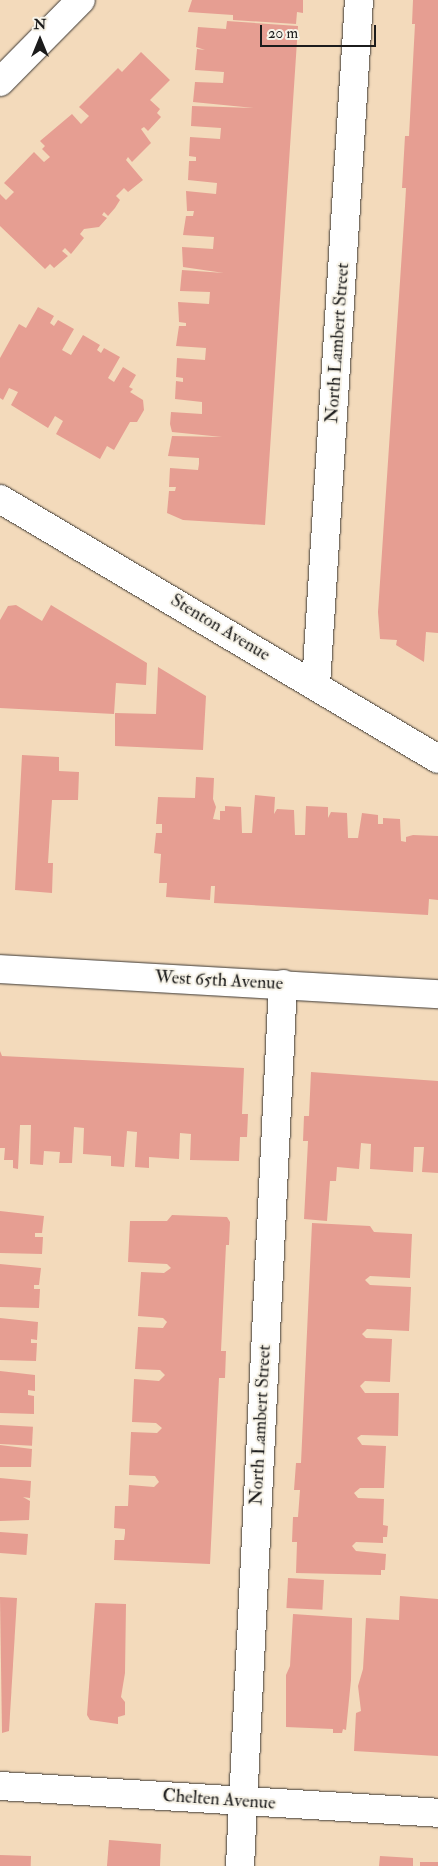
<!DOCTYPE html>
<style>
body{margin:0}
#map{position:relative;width:438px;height:1866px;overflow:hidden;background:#f3dabb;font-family:"IM FELL Double Pica",serif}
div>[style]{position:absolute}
.building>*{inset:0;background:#e69e92;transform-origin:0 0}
.roads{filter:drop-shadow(0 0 1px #3c3834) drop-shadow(0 0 1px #3c3834)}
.minor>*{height:28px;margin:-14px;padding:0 14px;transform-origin:14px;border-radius:14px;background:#fff}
.tertiary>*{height:28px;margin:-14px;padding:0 14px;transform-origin:14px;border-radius:14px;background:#fff}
.primary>*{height:28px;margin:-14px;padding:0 14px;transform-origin:14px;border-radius:14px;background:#fff}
span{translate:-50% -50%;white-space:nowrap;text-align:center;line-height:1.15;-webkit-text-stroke:4px #f7f3e8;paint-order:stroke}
.street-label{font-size:18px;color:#1c1c1c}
.north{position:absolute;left:15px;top:15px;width:50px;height:50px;-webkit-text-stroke:4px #f7f3e8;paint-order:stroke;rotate:0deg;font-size:14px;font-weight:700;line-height:20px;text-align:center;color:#1c1c1c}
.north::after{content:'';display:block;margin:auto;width:18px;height:22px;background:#1c1c1c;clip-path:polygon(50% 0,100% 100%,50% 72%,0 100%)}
.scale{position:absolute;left:260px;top:25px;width:116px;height:22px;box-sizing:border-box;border:2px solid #1c1c1c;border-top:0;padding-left:6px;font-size:15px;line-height:18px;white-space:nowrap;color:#1c1c1c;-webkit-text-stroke:4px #f7f3e8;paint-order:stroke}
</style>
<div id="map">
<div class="building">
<div style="clip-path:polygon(192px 0,303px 0,303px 13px,297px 12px,296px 24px,233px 20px,233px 15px,188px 12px)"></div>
<div style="clip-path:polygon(413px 0,438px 0,438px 633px,426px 632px,424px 662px,396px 645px,397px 640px,380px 639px,378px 612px,405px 206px,406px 188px,402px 188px,405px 136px,409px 136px,415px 24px,412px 24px)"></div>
<div style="clip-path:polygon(227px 21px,298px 26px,265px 525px,183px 520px,167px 513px,169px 491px,175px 491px,176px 487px,169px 487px,170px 468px,198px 470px,199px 464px,199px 458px,168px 456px,172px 436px,222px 437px,172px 432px,170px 424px,171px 412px,202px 414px,202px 402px,175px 399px,176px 381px,183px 382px,183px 378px,176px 377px,177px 358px,205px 360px,206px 348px,176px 346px,179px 326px,186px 326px,186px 323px,179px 322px,178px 302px,209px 304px,210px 292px,180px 291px,182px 270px,224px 273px,183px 267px,182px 247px,213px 249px,214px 237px,183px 235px,186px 216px,193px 216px,194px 211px,187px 211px,186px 191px,216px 194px,217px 183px,188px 180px,189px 161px,196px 161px,196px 157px,189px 156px,190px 137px,220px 139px,221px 128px,191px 126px,192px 106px,254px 108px,193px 102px,195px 82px,223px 83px,224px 72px,195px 70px,197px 49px,205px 50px,196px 47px,198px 27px,226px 29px)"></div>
<div style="clip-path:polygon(141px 52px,170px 80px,150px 100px,160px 109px,157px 113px,161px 117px,148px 131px,144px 127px,141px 129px,151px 143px,132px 162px,128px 157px,126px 160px,143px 180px,128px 192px,124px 188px,116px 196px,120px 200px,115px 208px,108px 216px,104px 212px,102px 215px,107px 218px,99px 227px,84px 229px,80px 234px,84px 238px,71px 254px,65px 248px,62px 251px,68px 256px,54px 268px,50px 264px,45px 269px,0 226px,0 194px,6px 200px,14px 192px,4px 183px,34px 152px,44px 162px,50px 157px,42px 149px,45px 146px,40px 141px,72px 114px,81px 124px,89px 116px,79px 107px,118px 68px,122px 72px)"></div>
<div style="clip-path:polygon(38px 307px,54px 316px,50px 323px,54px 326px,58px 320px,74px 329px,62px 350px,71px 355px,83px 335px,100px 345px,97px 350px,101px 353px,104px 348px,120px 357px,108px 378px,114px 382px,123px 367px,136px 375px,129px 387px,133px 389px,130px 392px,143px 400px,144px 410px,137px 422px,130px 422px,114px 450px,107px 446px,100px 459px,56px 434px,63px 421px,55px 416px,48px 428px,11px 405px,18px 392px,9px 388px,3px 400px,0 398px,0 358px,19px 324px,26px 328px)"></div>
<div style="clip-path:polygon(16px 605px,42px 621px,51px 605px,147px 663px,146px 685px,116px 683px,114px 714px,0 708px,0 620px,8px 606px)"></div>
<div style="clip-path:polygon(158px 667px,206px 696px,203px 750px,115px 746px,115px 713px,156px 714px)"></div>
<div style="clip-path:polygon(22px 755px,59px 757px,59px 771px,79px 772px,78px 800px,52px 800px,48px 863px,53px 863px,52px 893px,15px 890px)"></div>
<div style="clip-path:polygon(196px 777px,214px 778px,213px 799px,216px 807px,213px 819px,220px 820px,220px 811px,225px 811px,225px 806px,241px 807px,242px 833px,252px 833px,255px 795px,275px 797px,274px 814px,277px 809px,294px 810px,295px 835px,305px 835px,306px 806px,328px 807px,328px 818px,331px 812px,347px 813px,348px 838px,358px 838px,362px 813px,378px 815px,378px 824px,383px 824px,383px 818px,400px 819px,401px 841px,406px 842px,406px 837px,413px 835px,438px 836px,438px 900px,429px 899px,428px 915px,214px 903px,215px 886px,211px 886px,210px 900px,166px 897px,167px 883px,159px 883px,161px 854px,154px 853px,156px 833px,162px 833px,162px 824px,156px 824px,158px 797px,195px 798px)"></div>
<div style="clip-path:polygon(0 1051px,2px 1056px,244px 1068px,242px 1114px,248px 1114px,247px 1137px,240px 1137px,239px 1161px,190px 1160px,191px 1134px,180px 1133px,179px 1159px,149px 1157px,149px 1168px,135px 1167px,137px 1132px,127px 1131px,124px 1167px,111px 1166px,111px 1156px,83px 1154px,84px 1128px,74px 1127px,72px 1163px,59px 1163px,60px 1152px,44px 1151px,43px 1165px,30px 1164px,31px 1125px,20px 1125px,18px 1169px,13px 1168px,13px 1160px,4px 1160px,5px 1148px,0 1148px)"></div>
<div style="clip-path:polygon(311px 1072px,438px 1081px,438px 1173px,422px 1172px,424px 1147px,414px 1147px,413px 1172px,370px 1169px,371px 1144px,361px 1143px,359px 1169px,337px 1167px,336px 1181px,330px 1181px,327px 1221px,304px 1219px,308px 1141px,303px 1141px,304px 1116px,309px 1116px)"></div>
<div style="clip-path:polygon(0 1211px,44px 1216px,42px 1233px,35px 1233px,35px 1237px,43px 1237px,42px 1254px,0 1253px)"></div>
<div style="clip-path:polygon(172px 1215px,227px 1217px,230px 1222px,229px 1245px,226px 1245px,221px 1351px,226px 1351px,225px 1378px,219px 1378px,210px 1564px,114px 1560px,115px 1540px,124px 1540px,125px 1533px,125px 1529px,114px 1528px,115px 1506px,128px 1506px,129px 1485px,154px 1487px,159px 1482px,155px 1476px,129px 1475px,131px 1432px,157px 1433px,162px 1428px,156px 1423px,132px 1422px,134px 1379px,159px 1381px,165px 1375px,160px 1370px,135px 1369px,138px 1327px,163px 1328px,167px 1322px,163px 1318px,138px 1316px,141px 1272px,164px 1273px,171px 1268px,167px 1264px,128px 1262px,130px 1221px,167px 1221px)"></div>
<div style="clip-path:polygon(312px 1223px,370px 1226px,374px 1232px,412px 1234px,410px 1278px,370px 1276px,365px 1280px,370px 1285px,411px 1287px,409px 1331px,367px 1329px,362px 1334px,366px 1338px,392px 1339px,390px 1382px,365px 1381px,360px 1386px,365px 1393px,399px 1393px,398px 1436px,361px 1435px,357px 1438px,362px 1445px,386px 1446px,384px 1488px,360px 1488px,354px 1493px,358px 1498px,384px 1499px,383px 1525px,388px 1526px,387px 1537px,383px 1537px,383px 1543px,356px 1542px,352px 1546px,356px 1551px,386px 1554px,385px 1570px,381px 1570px,381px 1575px,296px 1573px,297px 1542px,292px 1542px,293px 1517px,298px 1517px,300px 1490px,294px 1490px,296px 1463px,301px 1463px)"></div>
<div style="clip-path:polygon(0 1264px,41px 1268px,39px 1285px,34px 1285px,34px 1289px,40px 1289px,39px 1308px,0 1307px)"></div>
<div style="clip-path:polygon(0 1318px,38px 1322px,37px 1340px,31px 1339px,31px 1343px,37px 1343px,36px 1361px,0 1360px)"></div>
<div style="clip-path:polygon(0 1371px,35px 1375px,35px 1391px,28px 1390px,28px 1395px,34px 1396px,34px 1414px,0 1413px)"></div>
<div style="left:0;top:1425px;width:33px;height:19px;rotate:3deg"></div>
<div style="clip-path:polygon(0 1445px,32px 1449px,31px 1467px,0 1467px)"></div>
<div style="clip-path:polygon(0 1478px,31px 1481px,30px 1498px,23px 1497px,30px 1501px,29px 1520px,0 1521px)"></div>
<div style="left:0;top:1532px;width:28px;height:21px;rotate:4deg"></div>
<div style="left:288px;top:1578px;width:36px;height:30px;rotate:3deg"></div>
<div style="clip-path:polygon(400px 1596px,438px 1599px,438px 1756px,354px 1751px,356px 1713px,361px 1711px,358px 1686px,363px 1669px,366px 1618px,399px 1620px)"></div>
<div style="clip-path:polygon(0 1597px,17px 1598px,9px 1731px,2px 1733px)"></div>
<div style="clip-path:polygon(95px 1603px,126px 1604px,125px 1673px,121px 1697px,125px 1702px,125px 1715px,118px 1717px,118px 1724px,90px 1720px,87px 1715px)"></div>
<div style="clip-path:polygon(293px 1614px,352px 1618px,351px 1680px,346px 1730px,343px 1729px,342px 1733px,333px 1733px,333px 1729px,286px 1727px,286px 1675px,290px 1666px)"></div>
<div style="clip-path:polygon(109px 1840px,161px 1844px,160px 1866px,107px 1866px)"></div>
<div style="left:0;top:1855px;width:31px;height:11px;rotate:2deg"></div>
<div style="clip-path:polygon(380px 1856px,413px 1858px,413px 1866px,379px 1866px)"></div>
<div style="left:420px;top:1862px;width:18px;height:4px"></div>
</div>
<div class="roads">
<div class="minor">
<div style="left:316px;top:685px;width:686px;rotate:-86.41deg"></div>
<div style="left:0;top:969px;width:439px;rotate:3.3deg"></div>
<div style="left:0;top:1786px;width:439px;rotate:3.5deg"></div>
<div style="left:240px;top:1866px;width:883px;rotate:-87.21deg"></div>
</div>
<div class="tertiary">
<div style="left:0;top:82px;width:115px;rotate:-45.4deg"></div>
</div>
<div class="primary">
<div style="left:0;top:499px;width:509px;rotate:30.69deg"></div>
</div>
</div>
<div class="street-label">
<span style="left:338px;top:343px;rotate:-86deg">North Lambert Street</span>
<span style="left:220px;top:628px;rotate:31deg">Stenton Avenue</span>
<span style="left:219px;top:981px;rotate:3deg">West 65th Avenue</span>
<span style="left:261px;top:1425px;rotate:-87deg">North Lambert Street</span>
<span style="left:219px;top:1800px;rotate:4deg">Chelten Avenue</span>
</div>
<div class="north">N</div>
<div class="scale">20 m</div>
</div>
